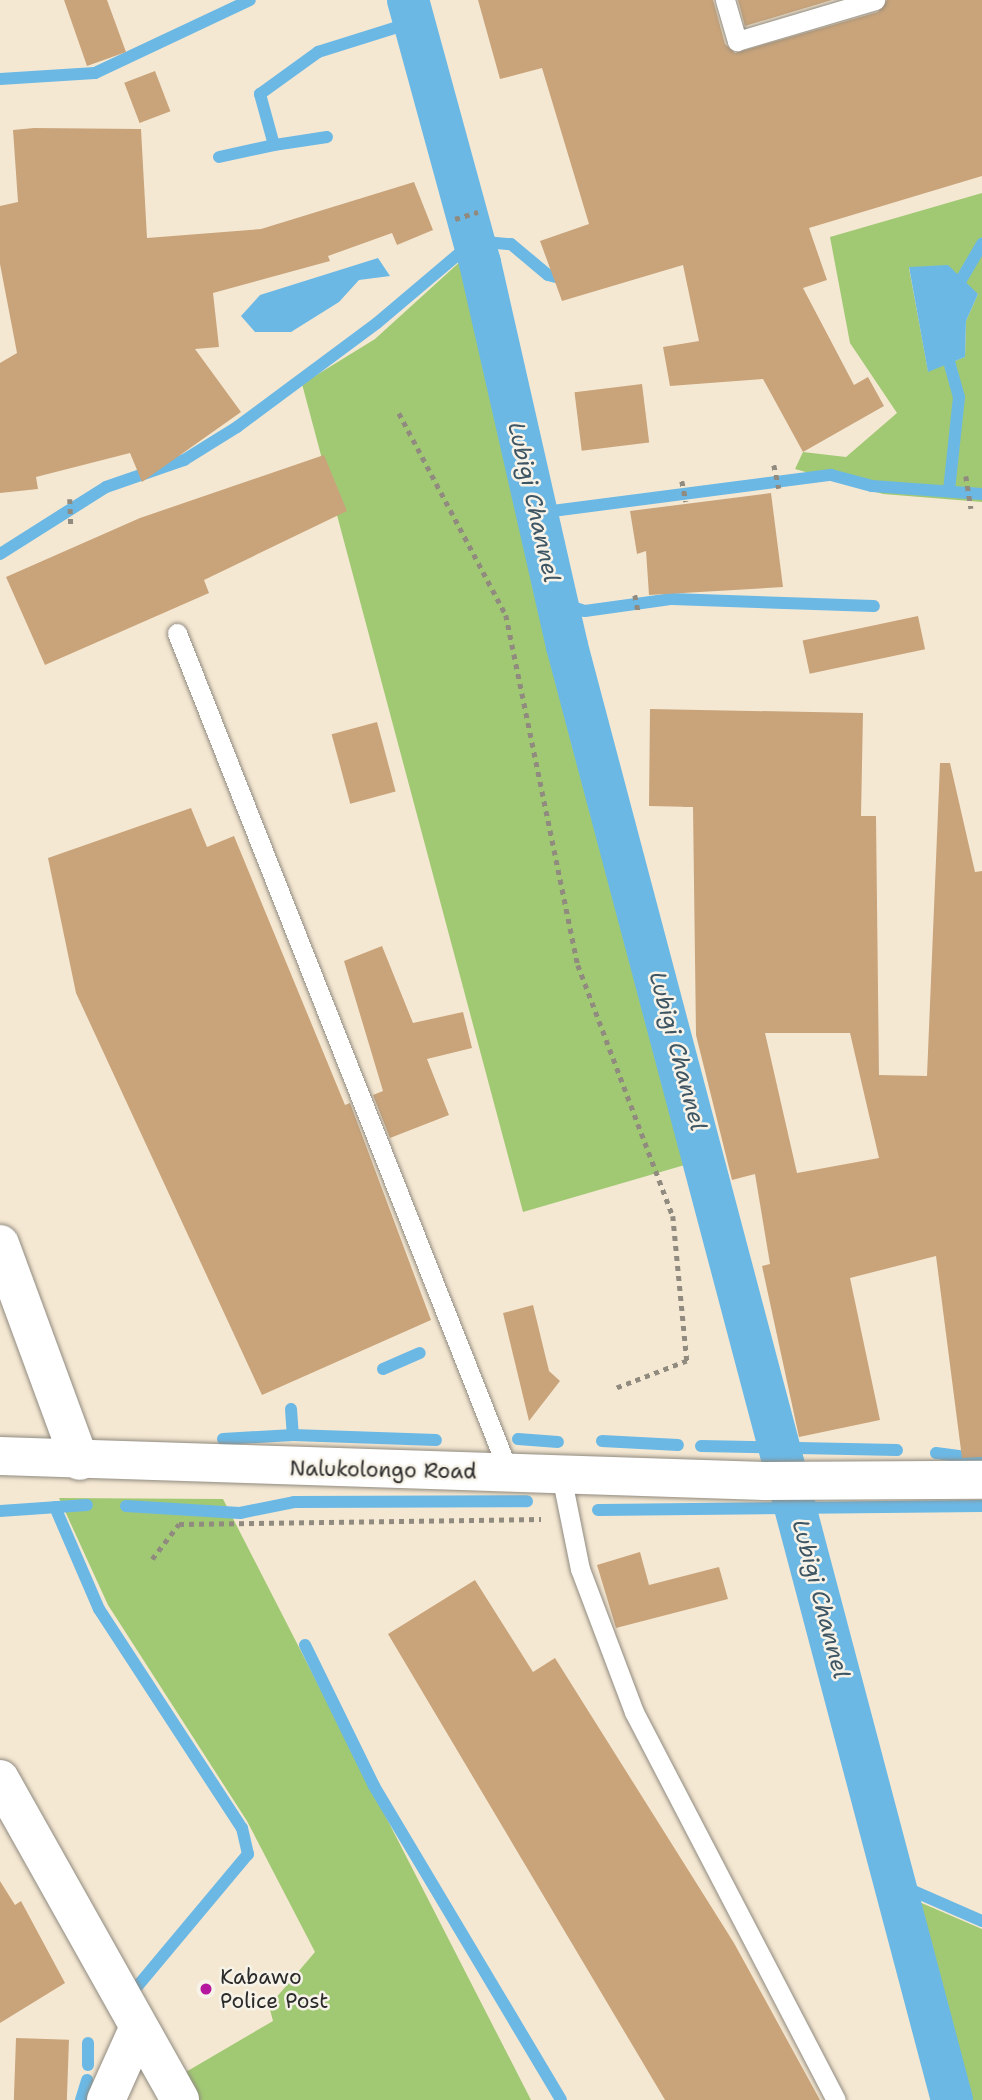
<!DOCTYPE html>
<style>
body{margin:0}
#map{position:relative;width:982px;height:2100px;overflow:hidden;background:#f5e8d3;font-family:"Shantell Sans",sans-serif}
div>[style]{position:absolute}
.green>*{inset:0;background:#a1c974}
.water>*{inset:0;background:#6bb8e5}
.stream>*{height:12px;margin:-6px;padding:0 6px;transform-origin:6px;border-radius:6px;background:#6bb8e5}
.canal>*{height:42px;margin:-21px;padding:0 21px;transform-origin:21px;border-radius:21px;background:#6bb8e5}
.building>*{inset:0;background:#c9a47b;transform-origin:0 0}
.path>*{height:4.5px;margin-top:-2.25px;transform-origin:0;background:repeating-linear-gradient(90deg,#908a7f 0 5px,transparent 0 10px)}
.roads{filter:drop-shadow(0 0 2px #908a7f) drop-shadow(0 0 2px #908a7f)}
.service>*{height:19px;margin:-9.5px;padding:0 9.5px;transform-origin:9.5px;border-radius:9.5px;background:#fff}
.minor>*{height:38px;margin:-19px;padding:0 19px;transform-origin:19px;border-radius:19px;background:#fff}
.tertiary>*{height:38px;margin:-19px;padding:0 19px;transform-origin:19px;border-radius:19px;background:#fff}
.dots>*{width:19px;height:19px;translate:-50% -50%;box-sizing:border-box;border:4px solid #f7f3e8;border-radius:50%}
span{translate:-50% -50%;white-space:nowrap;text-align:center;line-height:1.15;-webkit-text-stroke:5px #f7f3e8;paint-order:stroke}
.street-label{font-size:21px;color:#2b2b2b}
.poi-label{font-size:21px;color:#2b2b2b}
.left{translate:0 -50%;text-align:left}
.water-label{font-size:23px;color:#3e5563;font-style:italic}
</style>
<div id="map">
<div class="green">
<div style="clip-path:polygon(evenodd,982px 193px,982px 502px,883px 494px,795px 469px,803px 452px,846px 457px,897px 413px,850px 343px,830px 237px,982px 193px,909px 268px,978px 294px,966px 321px,965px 357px,928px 371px,909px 268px)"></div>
<div style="clip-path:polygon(463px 259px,527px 536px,695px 1162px,523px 1212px,302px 384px,375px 339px)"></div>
<div style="clip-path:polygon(59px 1498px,223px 1499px,531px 2100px,193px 2100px,179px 2076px,273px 2021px,269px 2006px,315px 1952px,247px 1821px,108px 1605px)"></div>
<div style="clip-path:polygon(910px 1898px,982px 1929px,982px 2100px,962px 2100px)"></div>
</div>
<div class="water">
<div style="clip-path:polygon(378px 258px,390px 276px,359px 280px,339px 302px,291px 332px,255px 332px,241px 316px,260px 295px)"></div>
<div style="clip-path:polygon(948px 265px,978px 294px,966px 321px,965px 357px,928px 372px,909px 267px)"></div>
</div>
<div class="stream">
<div style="left:0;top:79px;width:95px;rotate:-3.6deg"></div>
<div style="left:95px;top:73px;width:171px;rotate:-25.2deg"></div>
<div style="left:327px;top:137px;width:54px;rotate:171.4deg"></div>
<div style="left:274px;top:145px;width:53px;rotate:-105.4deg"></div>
<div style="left:260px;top:94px;width:72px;rotate:-35.9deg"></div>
<div style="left:318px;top:52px;width:101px;rotate:-17.4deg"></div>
<div style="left:219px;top:157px;width:56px;rotate:-12.3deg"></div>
<div style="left:954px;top:292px;width:56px;rotate:-59.7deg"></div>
<div style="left:945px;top:347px;width:52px;rotate:74.4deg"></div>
<div style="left:959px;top:397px;width:94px;rotate:96.1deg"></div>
<div style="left:537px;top:513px;width:296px;rotate:-7.4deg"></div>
<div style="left:831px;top:475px;width:42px;rotate:15deg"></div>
<div style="left:872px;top:486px;width:110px;rotate:4.2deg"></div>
<div style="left:0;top:554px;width:125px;rotate:-32.3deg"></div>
<div style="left:106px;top:487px;width:83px;rotate:-19.1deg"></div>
<div style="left:184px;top:460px;width:62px;rotate:-31.9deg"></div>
<div style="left:237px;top:427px;width:174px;rotate:-36.6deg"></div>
<div style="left:377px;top:323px;width:127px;rotate:-40.2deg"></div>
<div style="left:474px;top:241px;width:37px;rotate:5deg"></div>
<div style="left:511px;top:244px;width:48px;rotate:40deg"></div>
<div style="left:548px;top:275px;width:21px;rotate:14deg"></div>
<div style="left:557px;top:602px;width:29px;rotate:18deg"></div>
<div style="left:585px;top:611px;width:88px;rotate:-7.9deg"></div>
<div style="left:672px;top:599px;width:202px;rotate:2deg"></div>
<div style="left:383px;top:1369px;width:40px;rotate:-23.4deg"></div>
<div style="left:291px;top:1409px;width:26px;rotate:86deg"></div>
<div style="left:293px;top:1435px;width:143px;rotate:2deg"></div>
<div style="left:223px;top:1439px;width:70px;rotate:-3.3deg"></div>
<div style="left:518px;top:1439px;width:40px;rotate:4.3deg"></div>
<div style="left:602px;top:1441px;width:76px;rotate:3deg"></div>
<div style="left:701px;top:1446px;width:196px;rotate:1.2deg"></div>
<div style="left:936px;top:1453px;width:46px;rotate:7.4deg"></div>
<div style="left:126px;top:1506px;width:114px;rotate:3.5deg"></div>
<div style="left:240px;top:1513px;width:55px;rotate:-11.5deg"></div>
<div style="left:294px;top:1502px;width:233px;rotate:-0.2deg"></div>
<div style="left:55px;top:1507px;width:111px;rotate:66.7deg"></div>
<div style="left:99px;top:1609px;width:262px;rotate:56.9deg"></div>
<div style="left:242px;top:1828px;width:27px;rotate:77deg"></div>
<div style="left:248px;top:1854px;width:175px;rotate:129.9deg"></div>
<div style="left:598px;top:1510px;width:384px;rotate:-0.6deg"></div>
<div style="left:0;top:1511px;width:87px;rotate:-3.9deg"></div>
<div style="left:305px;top:1645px;width:157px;rotate:63.9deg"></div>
<div style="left:374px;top:1786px;width:365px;rotate:59.2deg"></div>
<div style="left:895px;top:1883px;width:95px;rotate:23.6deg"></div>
<div style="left:88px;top:2065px;width:22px;rotate:-90deg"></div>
<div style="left:81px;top:2100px;width:21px;rotate:-73deg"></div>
</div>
<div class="canal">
<div style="left:408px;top:0;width:273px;rotate:74.7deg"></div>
<div style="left:480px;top:263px;width:393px;rotate:77.2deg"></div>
<div style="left:567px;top:646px;width:1504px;rotate:75.17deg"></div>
</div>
<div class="building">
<div style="clip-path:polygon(64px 0,107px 0,126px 52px,87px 66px)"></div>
<div style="clip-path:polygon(478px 0,713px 0,725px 44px,735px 53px,878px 12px,887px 0,982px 0,982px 176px,809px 228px,827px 280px,803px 288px,854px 385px,868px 377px,884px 406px,803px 452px,763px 379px,670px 386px,663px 347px,699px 341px,683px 265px,562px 301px,540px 241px,589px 224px,542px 68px,500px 79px)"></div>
<div style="clip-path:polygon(738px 0,832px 0,745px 26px)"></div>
<div style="left:155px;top:71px;width:43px;height:33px;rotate:69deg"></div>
<div style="clip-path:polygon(34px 128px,141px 129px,147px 238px,261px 229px,414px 182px,433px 230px,397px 245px,392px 233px,328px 256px,330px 261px,213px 293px,219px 347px,195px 349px,241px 412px,142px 482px,130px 453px,36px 477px,38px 489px,0 493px,0 363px,17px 353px,0 264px,0 206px,18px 202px,13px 130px)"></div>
<div style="left:642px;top:384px;width:59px;height:68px;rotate:83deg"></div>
<div style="clip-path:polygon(324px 455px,347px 511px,204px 580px,209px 593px,45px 665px,6px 577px,140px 518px)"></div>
<div style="clip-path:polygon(771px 493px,783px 587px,649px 595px,646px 551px,637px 554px,630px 511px)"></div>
<div style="left:918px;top:616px;width:34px;height:118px;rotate:78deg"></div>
<div style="clip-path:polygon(evenodd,650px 709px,863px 713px,861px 816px,876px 816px,879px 1075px,927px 1076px,940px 763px,950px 763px,975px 872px,982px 871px,982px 1457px,962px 1458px,936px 1256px,850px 1278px,880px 1420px,799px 1437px,762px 1266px,770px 1264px,755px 1174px,732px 1180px,696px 1035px,693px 807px,649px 806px,650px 709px,765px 1033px,850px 1033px,879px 1158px,797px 1173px,765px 1033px)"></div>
<div style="left:377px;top:722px;width:72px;height:47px;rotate:75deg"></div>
<div style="clip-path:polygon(191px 808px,207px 847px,234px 836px,345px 1105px,350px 1103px,431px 1320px,262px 1395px,76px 993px,48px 858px)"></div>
<div style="clip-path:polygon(382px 946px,413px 1023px,463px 1012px,472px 1048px,427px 1059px,449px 1115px,390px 1138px,373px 1095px,383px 1091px,344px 961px)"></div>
<div style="clip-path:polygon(533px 1305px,549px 1371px,560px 1381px,529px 1421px,503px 1313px)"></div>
<div style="clip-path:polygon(640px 1552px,649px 1585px,719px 1567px,728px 1599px,616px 1628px,597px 1565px)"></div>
<div style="clip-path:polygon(475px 1580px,533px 1672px,555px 1658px,734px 1943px,820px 2100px,665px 2100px,388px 1634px)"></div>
<div style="clip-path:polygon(0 1881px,15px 1905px,21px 1901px,65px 1983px,0 2023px)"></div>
<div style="left:16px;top:2038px;width:53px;height:62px;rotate:2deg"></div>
</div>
<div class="path">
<div style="left:455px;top:219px;width:24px;rotate:-17deg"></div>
<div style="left:399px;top:413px;width:229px;rotate:62.1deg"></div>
<div style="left:506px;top:615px;width:357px;rotate:78.4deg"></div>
<div style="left:578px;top:965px;width:268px;rotate:69.3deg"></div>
<div style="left:673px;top:1216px;width:146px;rotate:84.5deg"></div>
<div style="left:687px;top:1361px;width:78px;rotate:159deg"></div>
<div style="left:774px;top:465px;width:24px;rotate:78deg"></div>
<div style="left:966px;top:476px;width:33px;rotate:81deg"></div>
<div style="left:682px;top:481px;width:21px;rotate:79deg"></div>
<div style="left:70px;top:499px;width:29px;rotate:88deg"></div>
<div style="left:635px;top:595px;width:16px;rotate:79deg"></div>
<div style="left:152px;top:1559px;width:44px;rotate:-52.4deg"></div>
<div style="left:179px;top:1524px;width:362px;rotate:-0.8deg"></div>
</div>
<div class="roads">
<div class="service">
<div style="left:725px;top:0;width:43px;rotate:73.7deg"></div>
<div style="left:737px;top:41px;width:144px;rotate:-16.5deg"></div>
<div style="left:177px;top:633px;width:903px;rotate:68.43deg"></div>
<div style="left:561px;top:1475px;width:96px;rotate:78.6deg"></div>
<div style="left:580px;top:1569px;width:153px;rotate:69.3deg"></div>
<div style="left:634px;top:1712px;width:437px;rotate:62.5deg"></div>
</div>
<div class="minor">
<div style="left:0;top:1244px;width:231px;rotate:69.8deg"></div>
<div style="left:0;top:1779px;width:368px;rotate:60.7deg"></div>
<div style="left:106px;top:2100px;width:76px;rotate:-65.8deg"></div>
</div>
<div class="tertiary">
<div style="left:0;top:1456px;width:765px;rotate:1.87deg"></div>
<div style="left:765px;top:1481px;width:217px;rotate:-0.3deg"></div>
</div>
</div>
<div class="dots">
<div style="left:206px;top:1989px;background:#b5179e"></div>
</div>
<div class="street-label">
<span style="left:383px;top:1470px;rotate:1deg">Nalukolongo Road</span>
</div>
<div class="poi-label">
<span class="left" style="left:220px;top:1989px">Kabawo<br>Police Post</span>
</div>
<div class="water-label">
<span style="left:534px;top:502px;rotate:77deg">Lubigi Channel</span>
<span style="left:678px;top:1051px;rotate:75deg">Lubigi Channel</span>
<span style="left:821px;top:1599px;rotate:75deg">Lubigi Channel</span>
</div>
</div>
